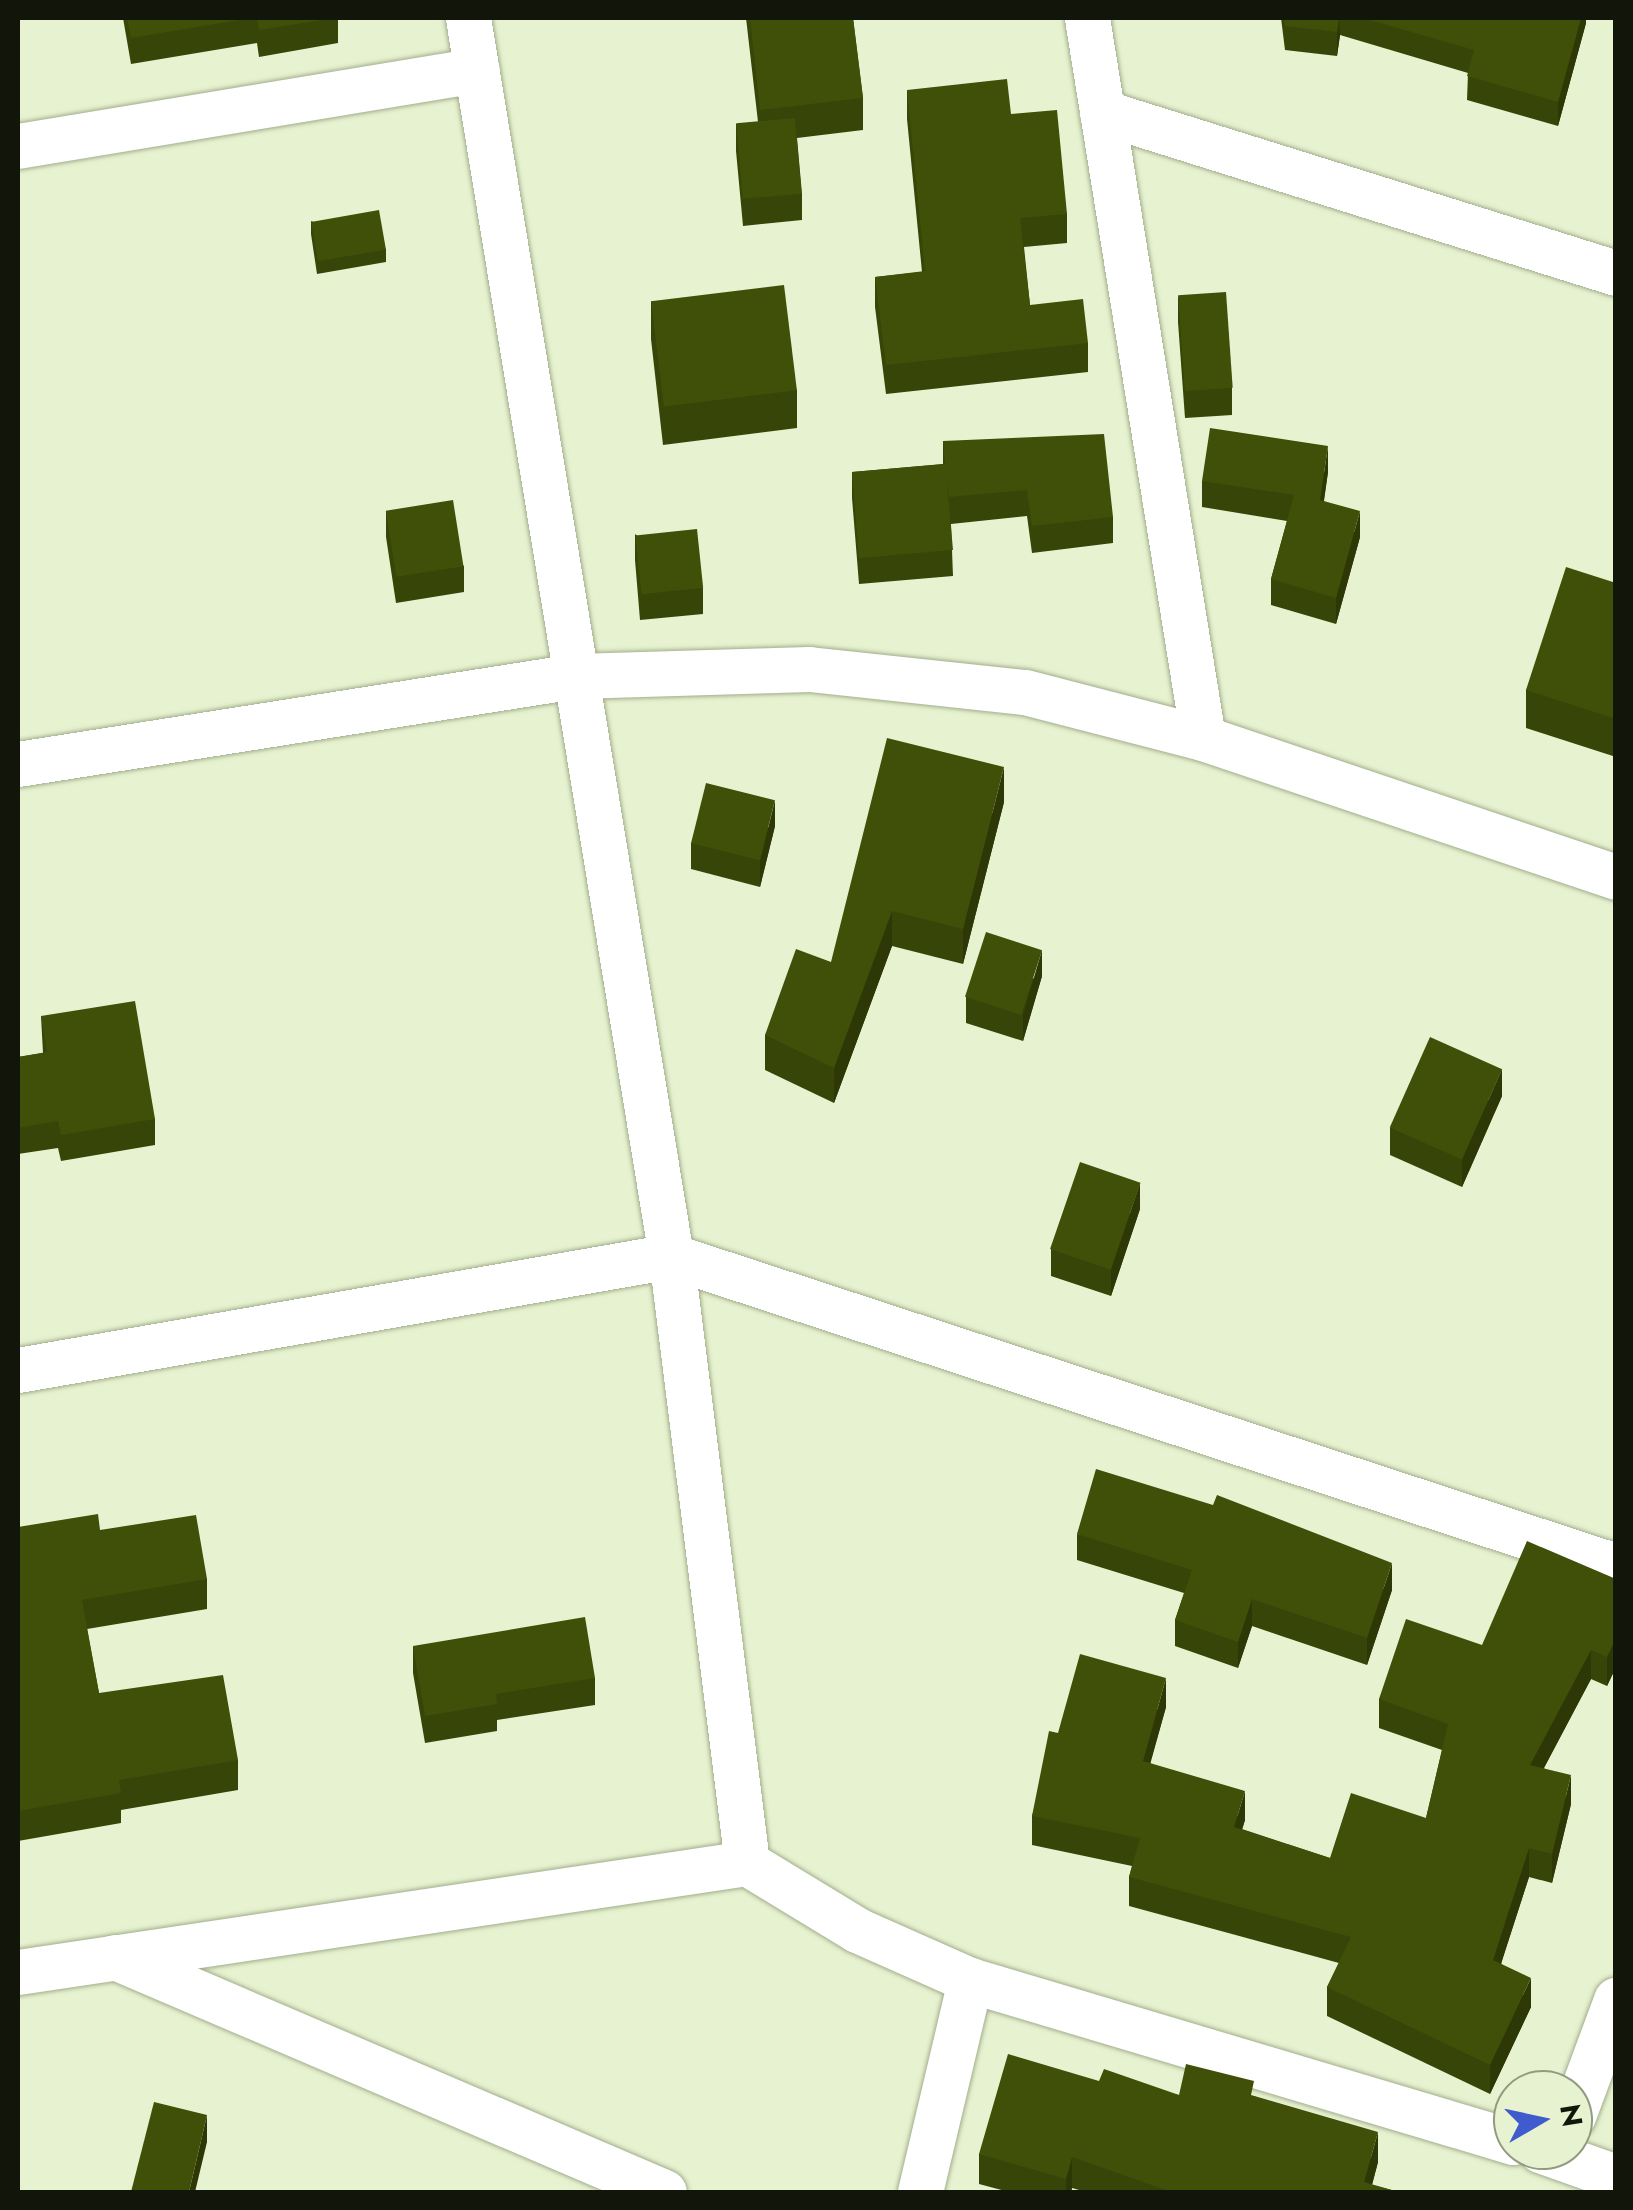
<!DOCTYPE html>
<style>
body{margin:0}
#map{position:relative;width:1633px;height:2210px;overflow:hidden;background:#e7f3d0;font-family:Jost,sans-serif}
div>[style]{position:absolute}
.roads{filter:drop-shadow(0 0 2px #a2ad8d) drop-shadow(0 0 2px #a2ad8d)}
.street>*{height:45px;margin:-22.5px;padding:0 22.5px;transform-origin:22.5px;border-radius:22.5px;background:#fff}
.wall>*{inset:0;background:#374508}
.shaded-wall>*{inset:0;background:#2d3806}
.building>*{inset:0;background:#405009;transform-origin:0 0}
span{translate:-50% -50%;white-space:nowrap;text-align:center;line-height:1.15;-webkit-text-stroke:10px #e7f3d0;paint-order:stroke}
.frame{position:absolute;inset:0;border:20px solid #12160a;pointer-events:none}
.north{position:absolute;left:1493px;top:2070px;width:100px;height:100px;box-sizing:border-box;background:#e7f3d0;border:2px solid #929b81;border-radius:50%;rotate:81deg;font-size:28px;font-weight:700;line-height:40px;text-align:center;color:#12160a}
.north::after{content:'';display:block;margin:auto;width:35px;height:45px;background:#405bce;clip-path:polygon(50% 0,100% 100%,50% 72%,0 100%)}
</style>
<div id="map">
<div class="roads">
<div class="street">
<div style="left:468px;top:18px;width:1255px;rotate:80.69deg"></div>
<div style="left:671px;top:1256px;width:612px;rotate:82.86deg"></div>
<div style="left:1087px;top:18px;width:729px;rotate:80.85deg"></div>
<div style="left:1102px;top:112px;width:539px;rotate:17.39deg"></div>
<div style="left:18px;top:146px;width:465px;rotate:-9.4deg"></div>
<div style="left:18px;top:764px;width:564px;rotate:-8.98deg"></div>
<div style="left:575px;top:676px;width:234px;rotate:-1.7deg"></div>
<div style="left:809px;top:669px;width:217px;rotate:6.1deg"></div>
<div style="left:1025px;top:692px;width:184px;rotate:14.5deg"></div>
<div style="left:1203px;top:738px;width:436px;rotate:18.6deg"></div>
<div style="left:18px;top:1370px;width:663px;rotate:-9.9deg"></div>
<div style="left:671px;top:1256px;width:995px;rotate:18.16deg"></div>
<div style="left:115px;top:1957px;width:597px;rotate:23.17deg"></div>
<div style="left:18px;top:1972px;width:737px;rotate:-8.5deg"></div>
<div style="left:747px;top:1863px;width:129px;rotate:31.3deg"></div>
<div style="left:857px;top:1930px;width:124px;rotate:23.9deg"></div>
<div style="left:970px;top:1980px;width:567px;rotate:16.61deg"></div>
<div style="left:1573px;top:2116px;width:124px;rotate:-69.7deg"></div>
<div style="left:1540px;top:2150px;width:81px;rotate:19.6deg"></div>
<div style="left:920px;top:2192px;width:218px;rotate:-76.7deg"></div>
</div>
</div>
<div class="wall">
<div style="clip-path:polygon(123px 18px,338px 18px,338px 43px,259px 57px,257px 43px,131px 64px)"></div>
<div style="clip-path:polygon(746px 18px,853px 18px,863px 98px,863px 130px,797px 138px,802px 194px,802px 220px,743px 226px,736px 151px,736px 124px,758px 122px)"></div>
<div style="clip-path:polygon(1281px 18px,1586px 18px,1586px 23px,1558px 126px,1467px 100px,1468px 73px,1340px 35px,1337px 56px,1285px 50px)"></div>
<div style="clip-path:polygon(907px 90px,1011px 114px,1067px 214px,1067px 243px,1024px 247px,1030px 305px,1088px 343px,1088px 372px,886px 394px,875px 307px,875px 277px,922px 272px,907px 119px)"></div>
<div style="clip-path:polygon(311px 221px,386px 249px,386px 262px,317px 274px,311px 234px)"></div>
<div style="clip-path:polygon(1178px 296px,1232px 388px,1232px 415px,1185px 418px,1178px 322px)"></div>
<div style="clip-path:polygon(651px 301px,797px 390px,797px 428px,663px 445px,651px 339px)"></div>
<div style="clip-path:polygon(943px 441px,1113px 517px,1113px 543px,1032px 553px,1027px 516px,951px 524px,953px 576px,859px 584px,852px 498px,852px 472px,943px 464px)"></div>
<div style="clip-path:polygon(1328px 472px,1324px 501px,1360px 537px,1336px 624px,1271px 605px,1271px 579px,1287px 521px,1202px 507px,1202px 481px)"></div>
<div style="clip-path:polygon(386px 511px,464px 566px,464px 592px,396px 603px,386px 537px)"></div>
<div style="clip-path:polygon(635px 534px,703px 588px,703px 614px,640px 620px,635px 560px)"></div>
<div style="clip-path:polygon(1616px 583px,1616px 757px,1526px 728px,1526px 690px)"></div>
<div style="clip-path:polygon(1004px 802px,963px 964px,892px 946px,834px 1103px,765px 1070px,765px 1035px,831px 962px)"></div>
<div style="clip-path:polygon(775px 826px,760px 887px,691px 869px,691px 843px)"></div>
<div style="clip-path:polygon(1042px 976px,1023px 1041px,966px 1023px,966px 997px)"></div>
<div style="clip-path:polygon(41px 1016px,155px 1119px,155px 1145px,61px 1161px,58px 1148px,18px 1154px,18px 1057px,43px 1053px)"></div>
<div style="clip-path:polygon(1502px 1096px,1462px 1187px,1390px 1155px,1390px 1128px)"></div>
<div style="clip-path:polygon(1140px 1209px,1111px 1296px,1051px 1276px,1051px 1249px)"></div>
<div style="clip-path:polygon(18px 1527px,100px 1530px,207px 1579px,207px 1609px,87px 1629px,99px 1693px,238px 1760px,238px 1790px,121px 1810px,121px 1823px,18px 1841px)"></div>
<div style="clip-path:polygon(1077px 1534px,1392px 1590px,1367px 1665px,1252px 1626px,1238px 1668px,1175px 1646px,1175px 1620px,1184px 1593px,1077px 1560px)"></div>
<div style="clip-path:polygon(1616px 1579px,1616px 1667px,1607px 1686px,1591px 1679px,1544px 1768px,1571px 1804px,1552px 1883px,1529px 1877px,1501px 1963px,1531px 2007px,1490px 2094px,1327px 2016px,1327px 1987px,1339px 1963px,1129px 1906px,1129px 1877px,1132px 1866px,1032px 1845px,1032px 1816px,1058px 1733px,1166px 1707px,1150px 1763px,1245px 1820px,1242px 1829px,1330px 1858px,1426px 1818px,1442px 1750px,1379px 1728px,1379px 1699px,1482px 1645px)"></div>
<div style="clip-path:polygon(413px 1646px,595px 1678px,595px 1705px,497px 1720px,497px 1731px,425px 1743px,413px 1673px)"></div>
<div style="clip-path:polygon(1099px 2081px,1179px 2095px,1254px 2096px,1378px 2162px,1372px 2185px,1399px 2192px,1086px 2192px,1072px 2188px,1071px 2192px,1009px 2192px,979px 2184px,979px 2154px)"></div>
</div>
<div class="shaded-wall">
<div style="clip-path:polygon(1339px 18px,1340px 35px,1337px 56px,1337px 32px)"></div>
<div style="clip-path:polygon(1581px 18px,1586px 18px,1586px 23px,1558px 126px,1558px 102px)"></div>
<div style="clip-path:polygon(1328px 446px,1328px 472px,1320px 526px,1320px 500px)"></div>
<div style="clip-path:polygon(1360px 511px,1360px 537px,1336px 624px,1336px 598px)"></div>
<div style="clip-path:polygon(1004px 767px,1004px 802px,963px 964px,963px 929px)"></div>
<div style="clip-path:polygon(775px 800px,775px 826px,760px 887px,760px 861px)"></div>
<div style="clip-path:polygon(892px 911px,892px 946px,834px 1103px,834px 1068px)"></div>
<div style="clip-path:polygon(1042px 950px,1042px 976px,1023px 1041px,1023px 1015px)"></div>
<div style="clip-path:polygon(1502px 1069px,1502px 1096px,1462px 1187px,1462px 1160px)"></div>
<div style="clip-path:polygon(1140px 1183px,1140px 1209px,1111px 1296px,1111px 1270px)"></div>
<div style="clip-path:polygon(1392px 1563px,1392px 1590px,1367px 1665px,1367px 1638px)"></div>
<div style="clip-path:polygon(1252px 1599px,1252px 1626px,1238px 1668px,1238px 1642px)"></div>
<div style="clip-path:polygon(1616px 1638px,1616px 1667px,1607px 1686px,1607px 1657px)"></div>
<div style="clip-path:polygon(1591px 1650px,1591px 1679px,1530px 1794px,1530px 1765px)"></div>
<div style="clip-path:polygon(1166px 1678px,1166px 1707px,1143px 1790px,1143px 1761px)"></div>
<div style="clip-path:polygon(1571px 1775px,1571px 1804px,1552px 1883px,1552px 1854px)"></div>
<div style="clip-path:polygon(1245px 1791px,1245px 1820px,1234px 1856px,1234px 1827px)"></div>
<div style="clip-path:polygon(1529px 1848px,1529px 1877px,1493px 1989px,1493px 1960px)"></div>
<div style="clip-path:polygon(1531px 1978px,1531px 2007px,1490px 2094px,1490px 2065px)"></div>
<div style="clip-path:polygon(207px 2115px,207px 2142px,195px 2192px,189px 2192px)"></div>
<div style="clip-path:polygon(1378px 2132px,1378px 2162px,1370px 2192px,1364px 2182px)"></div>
<div style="clip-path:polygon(1072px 2157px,1072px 2188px,1071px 2192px,1066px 2192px,1066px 2179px)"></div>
</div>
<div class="building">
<div style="clip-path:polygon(127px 18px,251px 18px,131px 38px)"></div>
<div style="clip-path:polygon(257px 18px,335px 18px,259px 30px)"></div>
<div style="clip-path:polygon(750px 18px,853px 18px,863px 98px,760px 110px)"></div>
<div style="clip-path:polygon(1284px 18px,1339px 18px,1337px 32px,1285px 26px)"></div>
<div style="clip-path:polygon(1363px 18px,1581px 18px,1558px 102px,1467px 76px,1474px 50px)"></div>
<div style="clip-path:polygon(1007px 79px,1011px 114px,1057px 110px,1067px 214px,1020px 218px,1030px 305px,1083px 299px,1088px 343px,886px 365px,875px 277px,925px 271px,907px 90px)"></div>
<div style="left:795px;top:118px;width:76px;height:59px;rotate:85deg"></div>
<div style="left:379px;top:210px;width:40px;height:69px;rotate:80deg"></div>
<div style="left:784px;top:285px;width:106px;height:134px;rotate:83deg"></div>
<div style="left:1226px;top:292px;width:96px;height:48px;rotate:86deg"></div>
<div style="clip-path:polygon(1210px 428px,1328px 446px,1320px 500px,1360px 511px,1336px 598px,1271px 579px,1294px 495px,1202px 481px)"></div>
<div style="clip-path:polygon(1104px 434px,1113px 517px,1032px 526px,1027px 490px,949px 497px,946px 471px,953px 550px,859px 558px,852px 472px,945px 464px,943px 441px)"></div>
<div style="left:453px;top:500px;width:67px;height:68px;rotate:81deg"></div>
<div style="left:697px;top:529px;width:59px;height:62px;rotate:84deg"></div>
<div style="clip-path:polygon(1566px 567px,1616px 583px,1616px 719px,1526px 690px)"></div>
<div style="clip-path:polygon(887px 738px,1004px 767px,963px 929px,892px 911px,834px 1068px,765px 1035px,796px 949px,831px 962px)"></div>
<div style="left:706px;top:783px;width:71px;height:62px;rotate:14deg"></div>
<div style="left:986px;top:932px;width:59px;height:68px;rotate:18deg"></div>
<div style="clip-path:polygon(135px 1001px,155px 1119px,61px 1135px,58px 1121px,18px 1128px,18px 1057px,47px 1052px,41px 1016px)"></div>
<div style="left:1430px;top:1037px;width:79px;height:99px;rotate:24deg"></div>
<div style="left:1080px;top:1162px;width:64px;height:92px;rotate:19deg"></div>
<div style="clip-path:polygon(1096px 1469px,1213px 1505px,1217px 1495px,1392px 1563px,1367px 1638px,1252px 1599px,1238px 1642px,1175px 1620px,1192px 1570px,1077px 1534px)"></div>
<div style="clip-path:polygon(98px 1514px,100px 1530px,196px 1515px,207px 1579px,82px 1600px,99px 1693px,223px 1675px,238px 1760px,119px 1780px,121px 1793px,18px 1811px,18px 1527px)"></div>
<div style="clip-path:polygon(1527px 1541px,1616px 1579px,1616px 1638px,1607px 1657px,1591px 1650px,1530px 1765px,1571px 1775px,1552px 1854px,1529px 1848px,1493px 1960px,1531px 1978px,1490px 2065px,1327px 1987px,1351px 1937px,1129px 1877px,1140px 1838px,1032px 1816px,1049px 1731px,1058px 1733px,1080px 1654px,1166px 1678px,1143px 1761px,1245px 1791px,1234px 1827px,1330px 1858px,1351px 1793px,1426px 1818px,1448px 1724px,1379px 1699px,1406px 1619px,1482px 1645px)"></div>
<div style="clip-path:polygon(585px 1617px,595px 1678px,496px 1694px,497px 1704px,425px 1716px,413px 1646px)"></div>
<div style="clip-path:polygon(1008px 2054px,1099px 2081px,1104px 2069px,1179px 2095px,1186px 2064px,1254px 2081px,1251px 2095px,1378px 2132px,1364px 2182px,1399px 2192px,1165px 2192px,1166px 2190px,1072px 2157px,1066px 2179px,979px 2154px)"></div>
<div style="clip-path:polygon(154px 2102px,207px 2115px,189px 2192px,131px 2192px)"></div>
</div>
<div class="frame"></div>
<div class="north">N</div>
</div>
